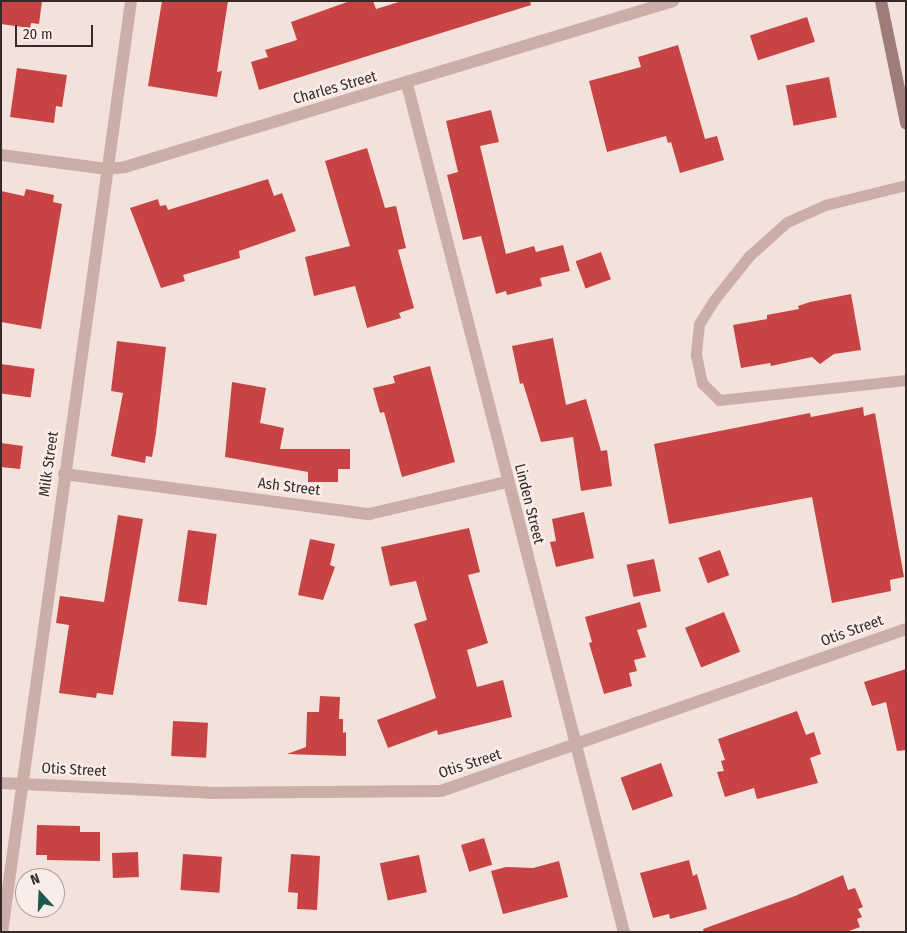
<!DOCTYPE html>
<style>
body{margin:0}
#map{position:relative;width:907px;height:933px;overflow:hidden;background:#f2e2db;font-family:"Fira Sans Condensed",sans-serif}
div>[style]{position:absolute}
.building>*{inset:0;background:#c84344;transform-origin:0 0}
.lane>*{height:11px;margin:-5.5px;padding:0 5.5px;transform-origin:5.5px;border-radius:5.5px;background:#cbaea7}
.street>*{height:12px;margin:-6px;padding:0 6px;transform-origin:6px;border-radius:6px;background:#cbaea7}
.secondary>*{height:12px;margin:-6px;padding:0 6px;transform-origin:6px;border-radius:6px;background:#9e7d78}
span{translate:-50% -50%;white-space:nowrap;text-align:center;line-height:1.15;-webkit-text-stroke:5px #faede8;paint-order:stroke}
.street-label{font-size:15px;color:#372928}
.frame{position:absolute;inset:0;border:2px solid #372928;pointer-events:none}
.north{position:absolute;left:15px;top:868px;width:50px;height:50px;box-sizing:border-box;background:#faede8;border:1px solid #ac9f9b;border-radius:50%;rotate:340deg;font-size:14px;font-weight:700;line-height:20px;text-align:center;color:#372928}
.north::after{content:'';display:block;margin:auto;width:18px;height:22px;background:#1c594e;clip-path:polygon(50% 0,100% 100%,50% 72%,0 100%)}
.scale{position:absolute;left:15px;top:25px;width:78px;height:22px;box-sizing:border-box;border:2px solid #372928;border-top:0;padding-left:6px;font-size:15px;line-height:18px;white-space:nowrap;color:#372928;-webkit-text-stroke:4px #faede8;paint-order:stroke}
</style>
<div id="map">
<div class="building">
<div style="clip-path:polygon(1px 1px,42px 1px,39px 24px,31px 23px,30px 28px,1px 24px)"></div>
<div style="clip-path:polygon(162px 1px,228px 1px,217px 72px,222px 71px,217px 97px,148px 86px)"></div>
<div style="clip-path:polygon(350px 1px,373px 1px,376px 9px,402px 1px,530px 1px,531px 5px,259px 90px,251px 62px,268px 57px,265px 50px,297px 40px,291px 22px)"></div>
<div style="left:807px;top:17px;width:26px;height:60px;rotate:72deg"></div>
<div style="clip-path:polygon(678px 45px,705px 139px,717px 136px,724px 160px,680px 173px,671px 142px,668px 143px,666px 136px,607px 152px,589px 81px,641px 67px,638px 57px)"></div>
<div style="clip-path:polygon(17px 68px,67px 75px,62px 107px,56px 106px,54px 123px,10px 117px)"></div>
<div style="left:829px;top:77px;width:41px;height:44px;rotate:79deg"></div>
<div style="clip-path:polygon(491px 110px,499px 142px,480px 146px,506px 254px,534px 246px,536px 252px,563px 245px,570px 271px,540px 278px,542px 286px,507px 295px,506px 291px,496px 294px,481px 236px,463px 240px,447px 175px,458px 172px,446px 121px)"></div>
<div style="clip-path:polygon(367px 148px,385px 208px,396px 206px,406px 248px,398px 250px,414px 308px,399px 313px,401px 318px,367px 328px,355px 286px,314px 296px,305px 257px,350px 246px,325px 161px)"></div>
<div style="clip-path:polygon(268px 179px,274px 196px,282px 193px,296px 231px,239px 251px,240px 258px,183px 275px,185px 281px,161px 288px,130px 208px,158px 199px,160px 206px,166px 205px,168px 210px)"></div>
<div style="clip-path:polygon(26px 189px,54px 195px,53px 202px,62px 204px,41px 329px,1px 322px,1px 191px,24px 196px)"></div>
<div style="left:601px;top:252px;width:29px;height:27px;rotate:70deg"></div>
<div style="clip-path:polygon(851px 294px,861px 350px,834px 354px,820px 364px,812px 357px,771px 366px,770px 363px,741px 368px,733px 325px,767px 319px,767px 315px,799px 309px,798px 306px,810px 302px)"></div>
<div style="clip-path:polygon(553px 338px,566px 405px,586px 399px,601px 451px,607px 450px,612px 486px,581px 491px,573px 437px,541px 442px,523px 383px,520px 384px,512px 346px)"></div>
<div style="clip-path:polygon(117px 341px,166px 347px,156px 433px,152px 457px,146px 456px,145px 463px,111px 456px,123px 393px,111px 391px)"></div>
<div style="left:1px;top:364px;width:34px;height:29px;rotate:8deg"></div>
<div style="clip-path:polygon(430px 366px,455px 462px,402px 477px,384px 412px,380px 413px,373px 388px,395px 383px,393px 376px)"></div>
<div style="clip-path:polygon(232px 382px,266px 388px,260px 423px,284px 428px,280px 449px,350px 449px,350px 469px,338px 469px,338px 482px,308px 482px,308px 472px,225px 457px)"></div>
<div style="clip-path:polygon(863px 407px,864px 416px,875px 413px,904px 577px,890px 580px,891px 591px,832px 603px,812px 497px,669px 524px,654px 444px,810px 413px,811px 417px)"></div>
<div style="clip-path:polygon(1px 443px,23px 446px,20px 469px,1px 467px)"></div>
<div style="clip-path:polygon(584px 512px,594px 558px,556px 567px,550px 542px,556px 541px,552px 519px)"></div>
<div style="clip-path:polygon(118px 515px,143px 519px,113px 695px,97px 693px,96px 698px,59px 693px,69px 625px,56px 623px,60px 596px,104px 602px)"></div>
<div style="clip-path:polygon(469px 528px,480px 572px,468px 575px,488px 643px,467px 650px,477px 687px,503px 680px,512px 717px,438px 735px,437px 730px,388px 748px,377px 720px,436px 698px,414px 624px,427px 620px,416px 581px,390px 586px,381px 547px)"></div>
<div style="left:188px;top:530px;width:29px;height:72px;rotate:8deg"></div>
<div style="clip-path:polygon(310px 539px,335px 544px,330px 565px,335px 567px,323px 600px,298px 595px)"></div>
<div style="left:720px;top:550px;width:27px;height:23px;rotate:70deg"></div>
<div style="left:654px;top:559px;width:33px;height:28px;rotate:78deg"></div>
<div style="clip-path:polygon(640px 602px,647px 627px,637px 630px,646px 657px,634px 660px,637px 671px,629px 673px,632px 686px,604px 694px,589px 643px,592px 642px,585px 617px)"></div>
<div style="left:724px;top:612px;width:43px;height:42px;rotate:68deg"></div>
<div style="clip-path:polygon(906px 669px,906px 750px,897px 751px,886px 702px,872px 706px,864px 682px)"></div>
<div style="clip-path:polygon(320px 696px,340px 697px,339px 719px,343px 719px,343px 733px,346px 732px,346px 756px,287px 754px,306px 747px,307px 712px,319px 712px)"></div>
<div style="clip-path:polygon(797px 711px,806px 735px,814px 732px,821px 754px,810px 758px,818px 783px,757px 799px,754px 788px,725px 797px,717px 772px,724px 771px,721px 761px,725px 760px,718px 739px)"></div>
<div style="left:173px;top:721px;width:35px;height:35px;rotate:3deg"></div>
<div style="left:661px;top:763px;width:35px;height:43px;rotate:70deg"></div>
<div style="clip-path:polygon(37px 825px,80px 826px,80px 832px,100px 832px,100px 861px,47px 860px,47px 855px,36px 855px)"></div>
<div style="left:484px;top:838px;width:28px;height:24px;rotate:73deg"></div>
<div style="left:138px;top:852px;width:25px;height:26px;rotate:88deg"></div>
<div style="left:183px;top:854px;width:39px;height:36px;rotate:4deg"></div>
<div style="clip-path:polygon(291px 854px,320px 856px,317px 910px,297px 909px,298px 893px,288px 892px)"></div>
<div style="left:419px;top:855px;width:38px;height:40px;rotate:78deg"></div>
<div style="clip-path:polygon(689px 860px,693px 876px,697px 874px,707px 909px,670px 919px,669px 914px,653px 918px,640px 873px)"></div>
<div style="clip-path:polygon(559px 861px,568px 897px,503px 914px,491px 871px,506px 867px,533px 868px)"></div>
<div style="clip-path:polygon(843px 875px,848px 890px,855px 888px,863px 907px,858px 909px,862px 917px,857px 919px,860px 927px,846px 932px,704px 932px,703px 929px,795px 896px)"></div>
</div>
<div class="lane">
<div style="left:906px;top:185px;width:83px;rotate:166.1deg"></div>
<div style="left:825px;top:205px;width:42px;rotate:155.9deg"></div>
<div style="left:787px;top:222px;width:51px;rotate:138.2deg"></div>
<div style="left:749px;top:256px;width:56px;rotate:128.5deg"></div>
<div style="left:714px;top:300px;width:28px;rotate:122deg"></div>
<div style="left:699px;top:324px;width:31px;rotate:96deg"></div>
<div style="left:696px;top:355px;width:29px;rotate:78deg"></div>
<div style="left:702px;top:383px;width:24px;rotate:45deg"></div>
<div style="left:719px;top:400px;width:188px;rotate:-6.1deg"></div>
</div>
<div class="street">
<div style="left:407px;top:84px;width:875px;rotate:75.65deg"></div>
<div style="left:1px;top:155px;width:107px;rotate:7.5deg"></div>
<div style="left:107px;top:169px;width:18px;rotate:-6deg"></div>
<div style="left:125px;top:167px;width:573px;rotate:-16.85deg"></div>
<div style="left:64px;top:474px;width:308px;rotate:7.5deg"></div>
<div style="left:369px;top:514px;width:142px;rotate:-13.1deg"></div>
<div style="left:1px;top:783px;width:209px;rotate:2.7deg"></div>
<div style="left:210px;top:793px;width:231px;rotate:-0.5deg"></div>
<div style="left:441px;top:791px;width:492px;rotate:-19.2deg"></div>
<div style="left:2px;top:932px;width:940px;rotate:-82.11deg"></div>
</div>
<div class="secondary">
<div style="left:881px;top:1px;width:125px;rotate:78.4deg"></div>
</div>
<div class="street-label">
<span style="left:335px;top:88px;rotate:-16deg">Charles Street</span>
<span style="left:49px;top:464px;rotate:-82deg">Milk Street</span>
<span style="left:289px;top:487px;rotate:7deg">Ash Street</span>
<span style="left:529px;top:504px;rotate:76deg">Linden Street</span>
<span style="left:852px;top:631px;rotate:-20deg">Otis Street</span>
<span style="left:470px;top:764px;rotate:-18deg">Otis Street</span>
<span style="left:74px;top:770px;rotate:3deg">Otis Street</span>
</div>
<div class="frame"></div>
<div class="north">N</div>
<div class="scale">20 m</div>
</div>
